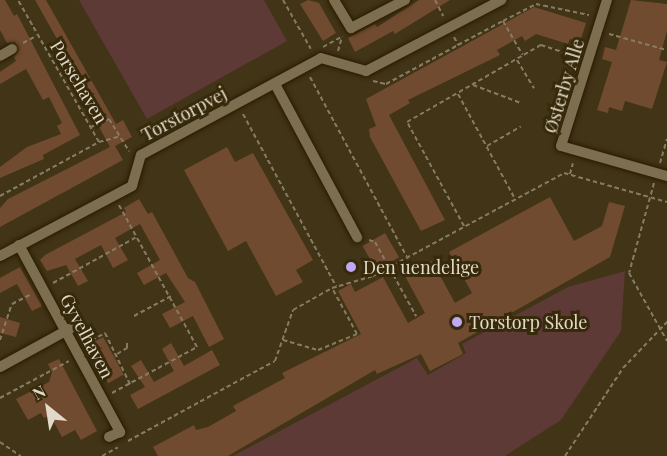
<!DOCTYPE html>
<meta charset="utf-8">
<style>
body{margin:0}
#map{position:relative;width:667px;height:456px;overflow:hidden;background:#423416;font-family:"Playfair Display",serif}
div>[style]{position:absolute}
.green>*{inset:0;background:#5d3a36}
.building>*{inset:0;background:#714b2f;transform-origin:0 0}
.path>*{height:2px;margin-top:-1px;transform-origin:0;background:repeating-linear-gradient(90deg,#867b63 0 4.5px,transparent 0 7.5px)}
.roads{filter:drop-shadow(0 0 2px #281b00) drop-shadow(0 0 2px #281b00)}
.street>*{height:10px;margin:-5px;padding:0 5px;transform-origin:5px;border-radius:5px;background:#7d6e4f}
.dots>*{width:16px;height:16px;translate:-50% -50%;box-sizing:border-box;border:3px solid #372a0b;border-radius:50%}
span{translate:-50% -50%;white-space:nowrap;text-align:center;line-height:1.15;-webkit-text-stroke:6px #372a0b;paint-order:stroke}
.street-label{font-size:18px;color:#e2dac9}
.poi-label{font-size:18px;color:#e2dac9}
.left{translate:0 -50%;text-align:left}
.north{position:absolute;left:18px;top:378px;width:60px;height:60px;-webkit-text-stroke:4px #372a0b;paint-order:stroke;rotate:330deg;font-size:16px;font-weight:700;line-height:24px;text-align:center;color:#e2dac9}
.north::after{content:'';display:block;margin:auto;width:21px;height:27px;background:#e2dac9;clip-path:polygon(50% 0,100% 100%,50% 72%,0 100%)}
</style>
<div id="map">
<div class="green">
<div style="clip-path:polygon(79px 0,264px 0,287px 41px,147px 119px)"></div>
<div style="clip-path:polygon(625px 271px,621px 331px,561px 420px,505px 456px,233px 456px,417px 358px,428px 375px,466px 353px,462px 344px,568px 287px)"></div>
</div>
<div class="building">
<div style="clip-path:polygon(0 0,5px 0,14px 16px,17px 14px,80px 135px,43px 155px,44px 159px,0 178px,0 167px,27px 147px,61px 134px,57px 126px,62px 123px,49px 97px,43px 100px,26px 69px,0 84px,0 72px,16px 61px,14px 57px,19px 50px,15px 42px,7px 43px,0 30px)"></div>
<div style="clip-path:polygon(35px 0,46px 0,116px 124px,123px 120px,132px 137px,115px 146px,123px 160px,0 227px,0 208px,8px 199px,110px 147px,98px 125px,104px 122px)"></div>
<div style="clip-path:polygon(308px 0,319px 3px,336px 33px,323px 41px,300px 4px)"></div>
<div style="clip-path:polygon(419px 0,450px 0,395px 34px,393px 31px,355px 52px,348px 38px,375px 24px,377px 27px)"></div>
<div style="clip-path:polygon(631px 0,667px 4px,667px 31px,659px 60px,667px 62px,652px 109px,625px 101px,622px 111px,609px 107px,608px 113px,597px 110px,612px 62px,602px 59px,605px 47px,616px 50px)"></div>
<div style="clip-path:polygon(534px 7px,586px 23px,580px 42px,570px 39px,568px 44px,536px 34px,525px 41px,522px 36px,497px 50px,500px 55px,408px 100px,410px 103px,389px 115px,445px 220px,421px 231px,370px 137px,369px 129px,376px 126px,366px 99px)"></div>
<div style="clip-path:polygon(227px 147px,235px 162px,253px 153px,313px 260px,296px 270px,303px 282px,276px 296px,246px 241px,228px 251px,184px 170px)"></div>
<div style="clip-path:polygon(550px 197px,574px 241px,602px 226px,609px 202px,625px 206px,610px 257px,458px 343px,463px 354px,430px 371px,421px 354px,377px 374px,375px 370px,228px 456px,158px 456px,153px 447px,194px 425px,196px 430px,208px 427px,236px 411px,233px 406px,285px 378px,282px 373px,361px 334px,338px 291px,351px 284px,355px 292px,383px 277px,408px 323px,425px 313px,405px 276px,432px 261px,455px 303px,472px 293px,449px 252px)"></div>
<div style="clip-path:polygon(139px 199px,148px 214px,152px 212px,188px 278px,195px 282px,224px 339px,209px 347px,193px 316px,170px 328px,162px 314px,185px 302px,166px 273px,144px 285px,137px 273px,160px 260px,140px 224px,115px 238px,128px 260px,113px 268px,101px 245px,75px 259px,88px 281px,78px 286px,66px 265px,47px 271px,40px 260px,45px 255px,126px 212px,124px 208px)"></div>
<div style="left:385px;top:233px;width:28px;height:26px;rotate:60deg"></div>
<div style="clip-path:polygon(20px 267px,42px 306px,32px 311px,17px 284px,0 293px,0 278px)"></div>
<div style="clip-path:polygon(0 317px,20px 323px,16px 337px,0 333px)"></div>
<div style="left:103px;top:337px;width:43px;height:18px;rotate:61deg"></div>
<div style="clip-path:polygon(171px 343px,184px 366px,212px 350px,220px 365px,138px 409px,130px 395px,145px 387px,131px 366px,141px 360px,154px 382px,174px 371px,162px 349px)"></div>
<div style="clip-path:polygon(59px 359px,97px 431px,81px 440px,75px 430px,62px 437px,50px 415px,44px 418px,41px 413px,28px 420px,16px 399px,49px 382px,52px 372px,48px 364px)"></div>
</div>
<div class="path">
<div style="left:283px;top:0;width:56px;rotate:60.3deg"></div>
<div style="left:435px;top:0;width:18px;rotate:63deg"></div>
<div style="left:503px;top:21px;width:37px;rotate:-27deg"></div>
<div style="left:536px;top:4px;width:54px;rotate:11.7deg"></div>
<div style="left:609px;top:34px;width:60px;rotate:15.4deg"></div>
<div style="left:454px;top:37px;width:9px;rotate:63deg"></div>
<div style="left:458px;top:45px;width:51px;rotate:-28.1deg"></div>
<div style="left:503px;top:21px;width:39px;rotate:60deg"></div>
<div style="left:23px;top:43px;width:15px;rotate:-28deg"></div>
<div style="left:323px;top:47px;width:21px;rotate:-29deg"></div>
<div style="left:338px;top:51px;width:15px;rotate:-74deg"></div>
<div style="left:517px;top:60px;width:33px;rotate:59deg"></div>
<div style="left:310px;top:77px;width:204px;rotate:61.7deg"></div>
<div style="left:373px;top:81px;width:13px;rotate:13deg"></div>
<div style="left:386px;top:84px;width:82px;rotate:-28.4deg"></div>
<div style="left:473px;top:85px;width:51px;rotate:20.6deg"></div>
<div style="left:458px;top:94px;width:119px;rotate:61.5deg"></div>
<div style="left:243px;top:114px;width:196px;rotate:61.6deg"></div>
<div style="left:91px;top:127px;width:20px;rotate:-24deg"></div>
<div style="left:109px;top:119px;width:38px;rotate:58deg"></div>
<div style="left:99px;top:142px;width:20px;rotate:-15deg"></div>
<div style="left:487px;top:146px;width:39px;rotate:-30deg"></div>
<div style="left:660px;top:163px;width:25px;rotate:-74deg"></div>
<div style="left:570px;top:174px;width:11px;rotate:-75deg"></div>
<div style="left:654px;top:183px;width:93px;rotate:105.5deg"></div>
<div style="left:629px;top:273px;width:78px;rotate:60.8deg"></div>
<div style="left:0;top:196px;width:113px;rotate:-28.6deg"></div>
<div style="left:99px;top:142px;width:163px;rotate:-119.7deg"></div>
<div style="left:464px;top:226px;width:119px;rotate:-118.7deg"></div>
<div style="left:407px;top:122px;width:155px;rotate:-29.9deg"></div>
<div style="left:541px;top:45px;width:38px;rotate:18deg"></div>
<div style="left:369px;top:240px;width:6px;rotate:18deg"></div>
<div style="left:375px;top:242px;width:85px;rotate:61deg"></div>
<div style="left:53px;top:283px;width:94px;rotate:-28.8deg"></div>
<div style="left:134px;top:316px;width:42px;rotate:-28.4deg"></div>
<div style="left:0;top:340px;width:38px;rotate:-72deg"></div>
<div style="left:12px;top:304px;width:22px;rotate:-27deg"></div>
<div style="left:283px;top:340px;width:36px;rotate:16deg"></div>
<div style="left:318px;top:350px;width:42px;rotate:-22.3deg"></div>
<div style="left:357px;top:334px;width:52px;rotate:-118.5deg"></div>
<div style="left:85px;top:344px;width:23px;rotate:-29deg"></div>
<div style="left:105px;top:333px;width:57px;rotate:63.9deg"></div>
<div style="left:117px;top:354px;width:12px;rotate:-31deg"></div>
<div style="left:127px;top:348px;width:6px;rotate:-90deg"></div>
<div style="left:112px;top:393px;width:97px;rotate:-28.4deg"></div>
<div style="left:197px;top:347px;width:162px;rotate:-118.8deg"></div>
<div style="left:0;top:398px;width:78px;rotate:-28.2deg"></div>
<div style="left:128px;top:441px;width:167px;rotate:-28.6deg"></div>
<div style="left:275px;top:361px;width:54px;rotate:-70.6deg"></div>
<div style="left:293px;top:310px;width:45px;rotate:-29.4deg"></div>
<div style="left:332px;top:288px;width:43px;rotate:-16.3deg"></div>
<div style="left:373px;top:276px;width:217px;rotate:-28.3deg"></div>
<div style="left:564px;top:173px;width:107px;rotate:15.7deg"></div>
<div style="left:0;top:442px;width:25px;rotate:34deg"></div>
<div style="left:102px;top:456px;width:18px;rotate:-29deg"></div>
<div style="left:565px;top:456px;width:105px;rotate:-56.6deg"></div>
<div style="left:623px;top:368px;width:64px;rotate:-46.3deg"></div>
</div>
<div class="roads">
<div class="street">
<div style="left:334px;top:0;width:33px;rotate:59deg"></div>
<div style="left:351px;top:28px;width:61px;rotate:-27.4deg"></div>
<div style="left:607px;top:0;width:153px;rotate:107.5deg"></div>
<div style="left:561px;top:146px;width:110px;rotate:15.8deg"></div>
<div style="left:0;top:56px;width:14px;rotate:-30deg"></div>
<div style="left:275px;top:84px;width:174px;rotate:61.8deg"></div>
<div style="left:19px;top:245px;width:213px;rotate:61.6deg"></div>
<div style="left:120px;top:432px;width:12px;rotate:156deg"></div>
<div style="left:0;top:256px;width:149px;rotate:-27.9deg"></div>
<div style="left:132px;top:186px;width:32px;rotate:-74deg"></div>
<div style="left:141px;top:155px;width:204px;rotate:-28.3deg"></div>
<div style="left:321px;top:58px;width:47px;rotate:16.1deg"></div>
<div style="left:366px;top:71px;width:153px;rotate:-27.7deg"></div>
<div style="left:0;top:367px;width:83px;rotate:-28.7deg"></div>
</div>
</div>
<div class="dots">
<div style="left:351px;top:267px;background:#c0a8f4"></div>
<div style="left:457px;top:322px;background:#c0a8f4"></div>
</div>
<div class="street-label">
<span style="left:79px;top:82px;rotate:59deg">Porsehaven</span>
<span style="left:564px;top:86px;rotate:-73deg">Østerby Alle</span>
<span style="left:184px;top:114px;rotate:-28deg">Torstorpvej</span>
<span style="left:87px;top:336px;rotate:62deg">Gyvelhaven</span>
</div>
<div class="poi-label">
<span class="left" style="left:363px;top:267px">Den uendelige</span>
<span class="left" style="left:469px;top:322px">Torstorp Skole</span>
</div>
<div class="north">N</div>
</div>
